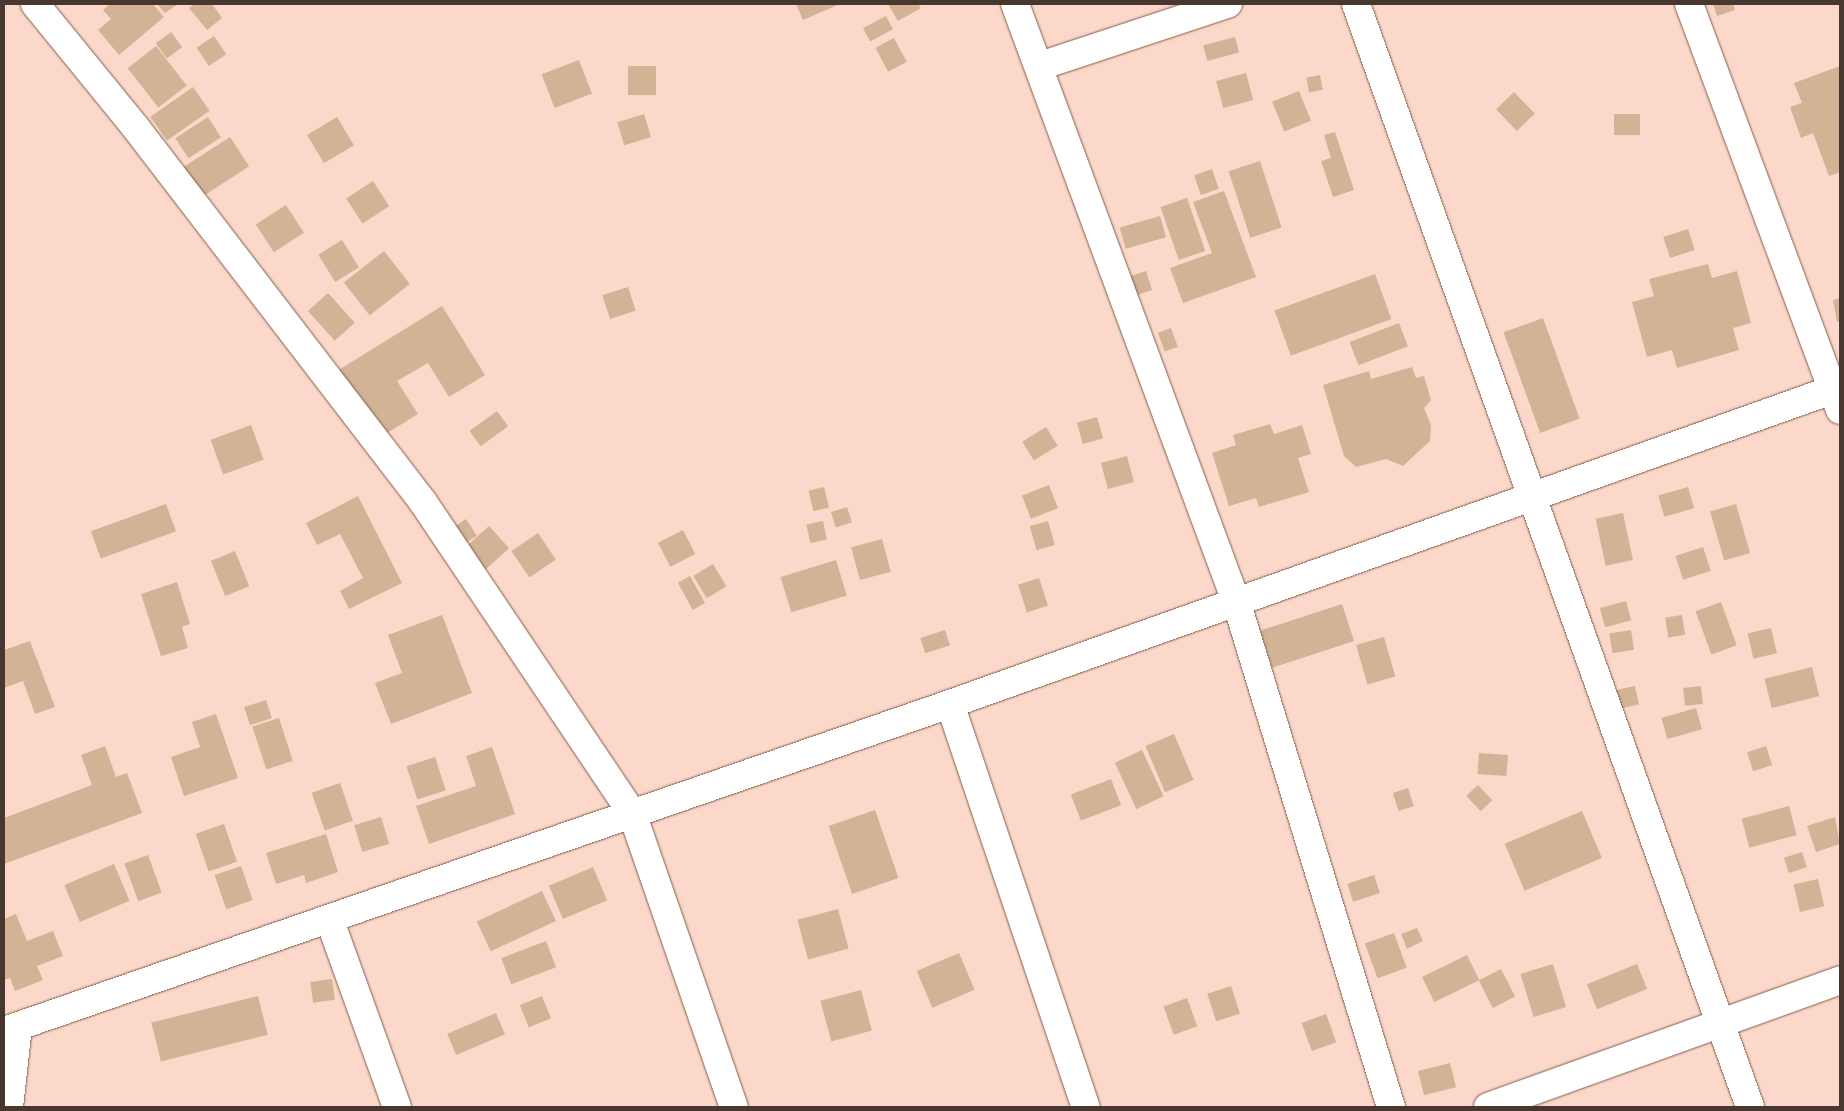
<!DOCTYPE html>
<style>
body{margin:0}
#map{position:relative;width:1844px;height:1111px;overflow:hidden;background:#fbd8c9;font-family:Manrope,sans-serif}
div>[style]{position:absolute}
.building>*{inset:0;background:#d3b395;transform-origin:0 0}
.roads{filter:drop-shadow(0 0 1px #825d4c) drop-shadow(0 0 1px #825d4c)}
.minor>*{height:28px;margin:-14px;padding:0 14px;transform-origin:14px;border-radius:14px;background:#fff}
span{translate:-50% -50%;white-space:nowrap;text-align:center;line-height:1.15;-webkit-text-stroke:4px #fbeae2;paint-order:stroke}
.frame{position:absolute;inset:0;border:5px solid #48372f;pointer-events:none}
</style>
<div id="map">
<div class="building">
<div style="clip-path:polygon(110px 4px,153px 4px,164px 17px,119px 55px,98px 30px,111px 19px,103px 10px)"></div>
<div style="clip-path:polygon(157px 4px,178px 4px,165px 13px)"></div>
<div style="clip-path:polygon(195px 4px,212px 4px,222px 18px,207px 30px,189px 8px)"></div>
<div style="clip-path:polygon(796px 4px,840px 4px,803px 20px)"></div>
<div style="clip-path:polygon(888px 4px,918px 4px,921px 8px,898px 21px)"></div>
<div style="clip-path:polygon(1713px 4px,1733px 4px,1735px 10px,1717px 16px)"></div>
<div style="left:886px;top:16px;width:15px;height:26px;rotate:62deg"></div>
<div style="left:171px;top:32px;width:19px;height:19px;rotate:54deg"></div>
<div style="left:214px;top:36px;width:22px;height:21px;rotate:56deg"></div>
<div style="left:1235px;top:37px;width:16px;height:33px;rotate:75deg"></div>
<div style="left:894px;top:38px;width:27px;height:21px;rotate:62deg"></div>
<div style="left:156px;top:46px;width:50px;height:36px;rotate:52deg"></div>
<div style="left:579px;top:60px;width:36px;height:40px;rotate:69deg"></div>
<div style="left:628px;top:66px;width:28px;height:29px"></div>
<div style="clip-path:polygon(1840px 66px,1840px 172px,1829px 176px,1813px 133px,1801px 138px,1790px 107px,1802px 103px,1794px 83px)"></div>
<div style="left:1246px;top:73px;width:28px;height:31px;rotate:75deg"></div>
<div style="left:1320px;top:75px;width:15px;height:14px;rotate:79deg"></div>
<div style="left:193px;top:87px;width:29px;height:52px;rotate:55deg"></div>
<div style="left:1299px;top:91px;width:32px;height:29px;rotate:68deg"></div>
<div style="left:1514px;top:92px;width:30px;height:25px;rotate:46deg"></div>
<div style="left:644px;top:114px;width:24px;height:28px;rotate:73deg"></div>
<div style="left:1640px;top:114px;width:21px;height:26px;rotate:90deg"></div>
<div style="left:208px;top:117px;width:24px;height:39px;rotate:57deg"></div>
<div style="left:337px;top:117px;width:33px;height:35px;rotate:59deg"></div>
<div style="clip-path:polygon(1335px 132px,1354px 190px,1333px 197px,1321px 161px,1331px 158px,1324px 135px)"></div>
<div style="left:230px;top:137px;width:35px;height:58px;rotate:57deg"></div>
<div style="left:1260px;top:161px;width:70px;height:33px;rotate:72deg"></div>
<div style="left:1212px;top:169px;width:21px;height:19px;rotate:71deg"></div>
<div style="left:373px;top:181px;width:30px;height:32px;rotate:57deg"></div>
<div style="clip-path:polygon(1224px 191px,1256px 277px,1183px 303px,1170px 268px,1212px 253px,1193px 202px)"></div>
<div style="left:1187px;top:198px;width:56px;height:28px;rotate:71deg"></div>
<div style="left:286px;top:205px;width:33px;height:36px;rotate:57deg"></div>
<div style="left:1160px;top:216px;width:22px;height:42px;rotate:74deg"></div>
<div style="left:1688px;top:229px;width:22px;height:26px;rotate:72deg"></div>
<div style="left:342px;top:240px;width:32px;height:28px;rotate:58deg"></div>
<div style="left:384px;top:251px;width:42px;height:51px;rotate:52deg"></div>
<div style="clip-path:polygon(1708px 264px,1712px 278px,1737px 271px,1751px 323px,1733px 328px,1739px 350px,1677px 368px,1672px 350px,1647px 357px,1632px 302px,1654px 296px,1649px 279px)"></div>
<div style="left:1146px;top:271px;width:20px;height:17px;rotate:72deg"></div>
<div style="left:1375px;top:274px;width:48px;height:107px;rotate:70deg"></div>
<div style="left:628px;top:287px;width:25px;height:27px;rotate:72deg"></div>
<div style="left:328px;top:293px;width:40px;height:27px;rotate:48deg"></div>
<div style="clip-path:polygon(1840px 298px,1840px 321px,1837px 322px,1833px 300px)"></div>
<div style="clip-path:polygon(442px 306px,485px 375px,449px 397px,428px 363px,397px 381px,418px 414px,379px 438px,337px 371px)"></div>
<div style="left:1543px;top:318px;width:107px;height:42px;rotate:70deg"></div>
<div style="left:1399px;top:323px;width:25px;height:53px;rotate:69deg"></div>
<div style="left:1171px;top:328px;width:20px;height:14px;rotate:70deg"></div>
<div style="clip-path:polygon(1412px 367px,1416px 378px,1424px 376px,1431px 400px,1424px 408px,1431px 425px,1430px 441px,1403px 466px,1386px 459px,1356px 467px,1344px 456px,1323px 385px,1369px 371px,1371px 379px)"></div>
<div style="left:497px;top:411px;width:19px;height:34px;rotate:54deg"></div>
<div style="left:1097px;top:417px;width:22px;height:21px;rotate:74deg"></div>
<div style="clip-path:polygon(1270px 424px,1274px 434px,1302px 425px,1311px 454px,1298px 458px,1309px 492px,1259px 507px,1256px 498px,1229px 506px,1212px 453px,1236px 445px,1233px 435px)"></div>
<div style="left:251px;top:425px;width:37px;height:43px;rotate:70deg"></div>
<div style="left:1046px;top:427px;width:22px;height:28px;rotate:58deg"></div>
<div style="left:1127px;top:456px;width:27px;height:27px;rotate:75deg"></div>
<div style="left:1049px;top:485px;width:25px;height:29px;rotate:69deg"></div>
<div style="left:824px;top:487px;width:21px;height:16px;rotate:76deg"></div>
<div style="left:1688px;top:487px;width:22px;height:31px;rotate:74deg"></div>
<div style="clip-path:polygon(358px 496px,402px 583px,349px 609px,340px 591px,363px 578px,340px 534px,317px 545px,306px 523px)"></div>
<div style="left:166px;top:504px;width:29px;height:80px;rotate:70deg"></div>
<div style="left:1736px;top:504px;width:51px;height:27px;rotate:74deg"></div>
<div style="left:847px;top:507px;width:16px;height:17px;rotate:72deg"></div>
<div style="left:1623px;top:513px;width:48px;height:28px;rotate:78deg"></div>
<div style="left:466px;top:519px;width:20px;height:18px;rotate:57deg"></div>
<div style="left:823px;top:521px;width:19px;height:17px;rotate:78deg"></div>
<div style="left:1048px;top:521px;width:25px;height:19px;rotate:74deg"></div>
<div style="left:489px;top:526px;width:30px;height:36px;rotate:48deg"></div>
<div style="left:683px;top:530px;width:27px;height:28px;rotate:63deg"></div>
<div style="left:538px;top:533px;width:32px;height:32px;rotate:56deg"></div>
<div style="left:882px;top:539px;width:34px;height:32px;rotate:75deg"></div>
<div style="left:1703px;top:547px;width:25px;height:29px;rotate:72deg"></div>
<div style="left:235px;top:551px;width:38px;height:26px;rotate:68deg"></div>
<div style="left:836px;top:560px;width:37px;height:58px;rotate:73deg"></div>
<div style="left:713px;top:564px;width:26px;height:23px;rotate:59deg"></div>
<div style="left:690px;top:576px;width:31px;height:14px;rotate:61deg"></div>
<div style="left:1039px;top:578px;width:29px;height:22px;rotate:72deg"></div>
<div style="clip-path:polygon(177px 582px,190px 624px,182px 627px,188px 648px,161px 656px,141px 594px)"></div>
<div style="left:1626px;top:601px;width:20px;height:27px;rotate:75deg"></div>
<div style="left:1721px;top:602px;width:46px;height:27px;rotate:70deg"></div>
<div style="left:1342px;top:604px;width:39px;height:86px;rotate:72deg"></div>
<div style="clip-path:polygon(442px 615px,472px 693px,391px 724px,375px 683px,402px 673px,388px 635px)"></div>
<div style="left:1682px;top:615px;width:20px;height:17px;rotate:81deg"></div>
<div style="left:1771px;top:628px;width:26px;height:24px;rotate:77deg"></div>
<div style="left:945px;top:630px;width:16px;height:26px;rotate:72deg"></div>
<div style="left:1631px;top:630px;width:20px;height:22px;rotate:81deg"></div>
<div style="left:1384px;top:637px;width:41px;height:29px;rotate:74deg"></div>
<div style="clip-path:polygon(30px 641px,55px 707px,35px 714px,23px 681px,4px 688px,4px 650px)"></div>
<div style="left:1812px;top:667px;width:30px;height:49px;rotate:76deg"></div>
<div style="left:1635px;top:686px;width:19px;height:20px;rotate:78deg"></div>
<div style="left:1701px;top:686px;width:18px;height:18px;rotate:84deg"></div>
<div style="left:266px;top:700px;width:19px;height:23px;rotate:72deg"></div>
<div style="left:1696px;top:708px;width:22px;height:36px;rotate:74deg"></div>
<div style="clip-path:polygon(216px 714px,238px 778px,184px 796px,171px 757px,200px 747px,192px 722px)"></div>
<div style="left:279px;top:718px;width:45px;height:28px;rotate:72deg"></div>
<div style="left:1174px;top:734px;width:50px;height:31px;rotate:67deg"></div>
<div style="clip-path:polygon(105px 746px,116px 777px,127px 773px,142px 813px,4px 864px,4px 818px,92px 785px,81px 755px)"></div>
<div style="left:1766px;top:746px;width:20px;height:20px;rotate:72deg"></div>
<div style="clip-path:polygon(492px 747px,515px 814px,429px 844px,416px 806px,476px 786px,466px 756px)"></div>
<div style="left:1142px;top:750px;width:51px;height:30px;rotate:65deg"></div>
<div style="left:1479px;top:753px;width:29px;height:21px;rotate:4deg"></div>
<div style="left:435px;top:757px;width:35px;height:30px;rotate:72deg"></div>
<div style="left:1111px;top:779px;width:28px;height:43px;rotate:69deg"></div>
<div style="left:340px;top:783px;width:40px;height:30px;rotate:71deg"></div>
<div style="left:1478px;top:785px;width:21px;height:16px;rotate:47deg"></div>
<div style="left:1408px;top:788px;width:19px;height:16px;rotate:72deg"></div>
<div style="left:1789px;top:806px;width:30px;height:49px;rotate:75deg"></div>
<div style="left:875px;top:810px;width:72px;height:49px;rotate:71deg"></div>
<div style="left:1582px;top:811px;width:51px;height:84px;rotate:67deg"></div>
<div style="left:381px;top:817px;width:28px;height:28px;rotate:73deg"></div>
<div style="clip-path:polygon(1835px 817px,1840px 844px,1816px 852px,1807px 826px)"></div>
<div style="left:224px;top:824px;width:40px;height:30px;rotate:71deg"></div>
<div style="clip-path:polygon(326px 834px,338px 872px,306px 883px,304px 875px,276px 884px,266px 853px)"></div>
<div style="left:1802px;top:852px;width:16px;height:19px;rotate:72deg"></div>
<div style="left:148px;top:855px;width:40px;height:25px;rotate:70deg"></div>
<div style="left:114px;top:864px;width:40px;height:54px;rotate:67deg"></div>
<div style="left:241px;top:866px;width:36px;height:28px;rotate:71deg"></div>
<div style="left:593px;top:867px;width:36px;height:48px;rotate:67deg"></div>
<div style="left:1374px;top:875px;width:19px;height:28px;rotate:72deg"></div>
<div style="left:1818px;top:879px;width:28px;height:25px;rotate:77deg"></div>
<div style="left:542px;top:891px;width:33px;height:72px;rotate:65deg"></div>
<div style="left:838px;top:909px;width:41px;height:42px;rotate:75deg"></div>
<div style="clip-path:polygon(16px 914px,27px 941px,53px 931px,63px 956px,37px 966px,43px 980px,15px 991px,10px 978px,4px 980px,4px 919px)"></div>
<div style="clip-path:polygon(1417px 928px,1423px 941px,1407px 949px,1401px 934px)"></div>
<div style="left:1394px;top:933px;width:37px;height:31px;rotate:70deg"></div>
<div style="left:546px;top:941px;width:28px;height:48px;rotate:69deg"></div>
<div style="left:959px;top:953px;width:40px;height:46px;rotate:67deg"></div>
<div style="left:1467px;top:955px;width:28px;height:50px;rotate:64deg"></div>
<div style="left:1553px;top:964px;width:45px;height:34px;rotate:73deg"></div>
<div style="left:1637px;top:964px;width:27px;height:54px;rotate:68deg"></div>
<div style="left:1501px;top:969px;width:31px;height:25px;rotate:63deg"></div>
<div style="left:332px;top:979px;width:21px;height:22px;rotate:82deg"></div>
<div style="left:1231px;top:986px;width:29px;height:25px;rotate:72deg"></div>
<div style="left:861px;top:990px;width:42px;height:42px;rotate:75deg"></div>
<div style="left:258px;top:996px;width:40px;height:110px;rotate:76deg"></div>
<div style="left:542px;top:996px;width:24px;height:24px;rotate:68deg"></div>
<div style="left:1187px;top:998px;width:30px;height:25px;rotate:70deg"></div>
<div style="left:496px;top:1013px;width:23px;height:53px;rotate:67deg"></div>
<div style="left:1326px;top:1014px;width:30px;height:26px;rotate:70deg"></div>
<div style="left:1450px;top:1063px;width:25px;height:33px;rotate:76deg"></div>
</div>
<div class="roads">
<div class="minor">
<div style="left:35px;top:4px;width:160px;rotate:50.8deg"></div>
<div style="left:136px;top:128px;width:471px;rotate:52.5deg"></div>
<div style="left:423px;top:502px;width:375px;rotate:56.1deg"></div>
<div style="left:632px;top:813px;width:311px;rotate:70.9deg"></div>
<div style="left:1015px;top:4px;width:640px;rotate:69.7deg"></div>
<div style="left:1237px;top:604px;width:526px;rotate:72.98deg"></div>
<div style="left:1356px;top:4px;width:1171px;rotate:70.34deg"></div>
<div style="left:1689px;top:4px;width:433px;rotate:69.6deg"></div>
<div style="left:1040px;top:66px;width:198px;rotate:-18.3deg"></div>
<div style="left:950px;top:704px;width:425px;rotate:71.4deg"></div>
<div style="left:330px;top:921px;width:198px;rotate:70.2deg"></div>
<div style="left:4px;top:1031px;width:1001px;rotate:-19.07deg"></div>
<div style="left:950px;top:704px;width:945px;rotate:-19.6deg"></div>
<div style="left:9px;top:1107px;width:81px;rotate:-83.7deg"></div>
<div style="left:1488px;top:1107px;width:374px;rotate:-19.8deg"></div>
</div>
</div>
<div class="frame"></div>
</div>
